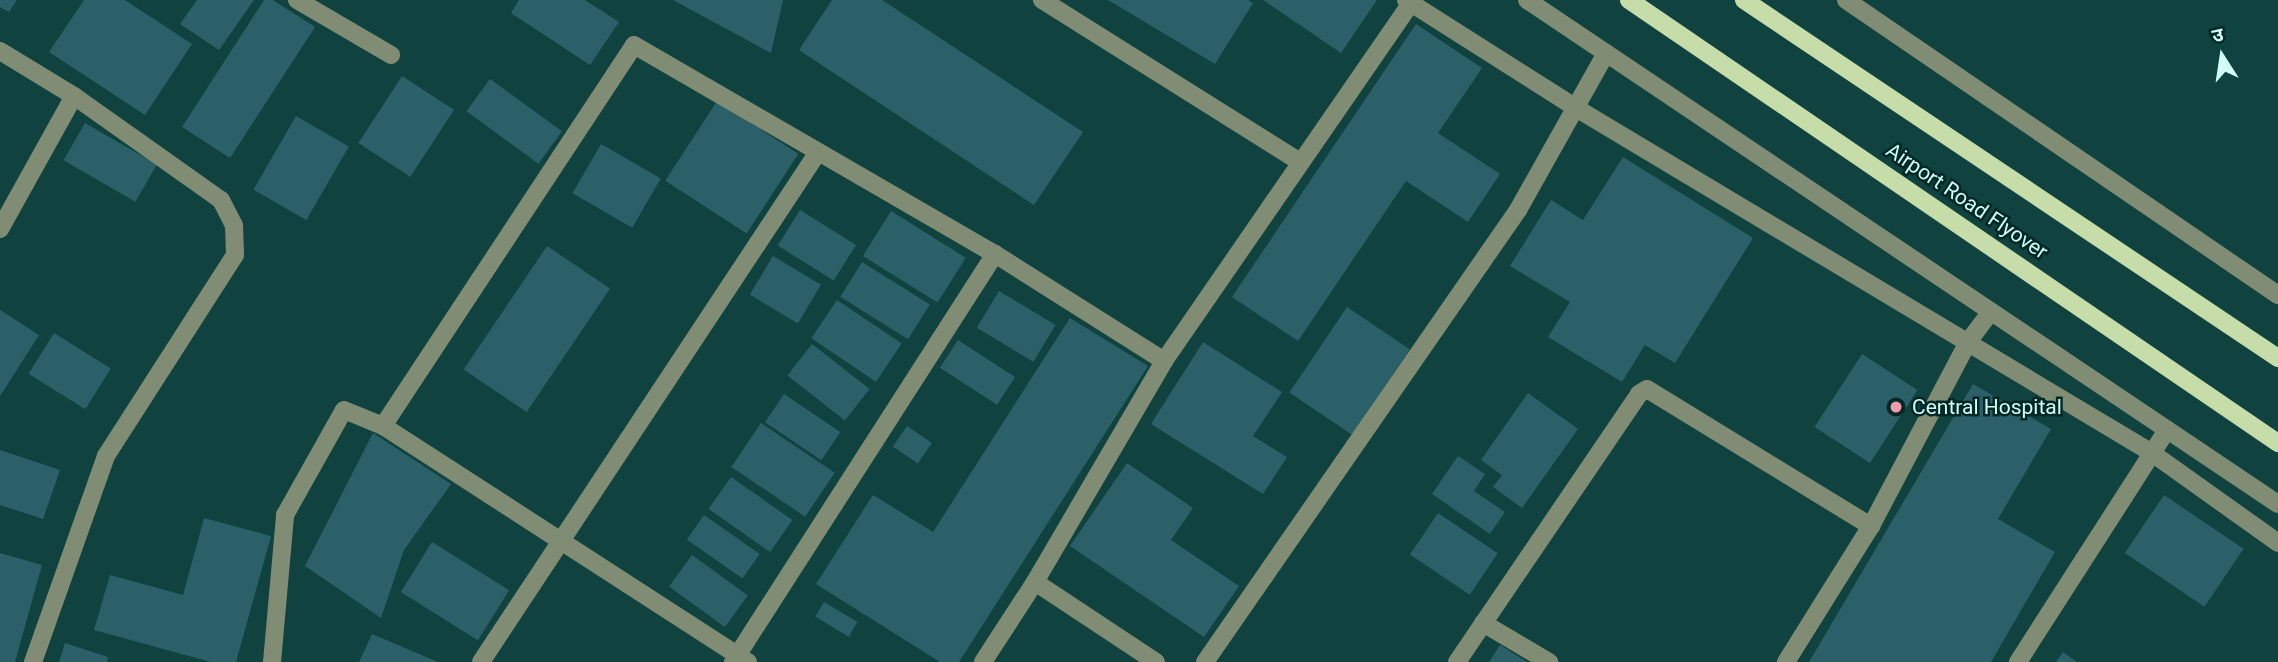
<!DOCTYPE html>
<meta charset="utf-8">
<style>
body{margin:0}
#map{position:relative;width:2278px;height:662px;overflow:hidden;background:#10433f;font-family:Roboto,"Noto Sans Devanagari",sans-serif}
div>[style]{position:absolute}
.building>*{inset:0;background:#2b6068;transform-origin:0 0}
.minor>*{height:18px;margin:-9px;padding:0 9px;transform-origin:9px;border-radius:9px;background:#808c73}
.major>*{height:18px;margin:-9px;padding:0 9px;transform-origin:9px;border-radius:9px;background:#c6dda9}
.dots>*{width:19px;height:19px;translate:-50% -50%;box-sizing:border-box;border:4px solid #002825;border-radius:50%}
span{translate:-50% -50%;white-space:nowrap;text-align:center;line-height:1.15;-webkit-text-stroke:5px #002825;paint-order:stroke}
.street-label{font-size:21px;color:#d1fcf7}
.poi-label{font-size:21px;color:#d1fcf7}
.left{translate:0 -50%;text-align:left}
.north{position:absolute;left:2187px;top:21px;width:70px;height:70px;-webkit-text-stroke:5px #002825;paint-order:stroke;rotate:348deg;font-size:19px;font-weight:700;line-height:28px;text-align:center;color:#d1fcf7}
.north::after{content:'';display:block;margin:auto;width:24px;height:32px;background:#d1fcf7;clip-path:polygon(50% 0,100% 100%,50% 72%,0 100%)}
</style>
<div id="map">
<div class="building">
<div style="clip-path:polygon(0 0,17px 0,9px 12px,0 7px)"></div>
<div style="clip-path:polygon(84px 0,125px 0,192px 44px,145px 115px,49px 52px)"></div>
<div style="clip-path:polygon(197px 0,254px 0,219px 50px,180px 24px)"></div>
<div style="clip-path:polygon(264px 0,273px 0,315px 27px,230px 158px,182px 127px)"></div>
<div style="clip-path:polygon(519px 0,585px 0,619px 22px,590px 65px,511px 13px)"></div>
<div style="clip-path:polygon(673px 0,783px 0,771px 53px)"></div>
<div style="clip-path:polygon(832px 0,882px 0,1083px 132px,1034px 205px,799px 50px)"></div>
<div style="clip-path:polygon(1108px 0,1248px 0,1253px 3px,1215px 64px)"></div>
<div style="clip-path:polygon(1263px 0,1377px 0,1341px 53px)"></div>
<div style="clip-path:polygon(1416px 24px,1482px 68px,1438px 133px,1500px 174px,1468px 222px,1406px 181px,1298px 341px,1232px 297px)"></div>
<div style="left:402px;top:76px;width:62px;height:80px;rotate:33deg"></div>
<div style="left:490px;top:79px;width:89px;height:40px;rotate:36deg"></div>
<div style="left:717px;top:101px;width:97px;height:95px;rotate:33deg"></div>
<div style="left:296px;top:116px;width:61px;height:85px;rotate:30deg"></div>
<div style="left:85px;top:123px;width:83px;height:43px;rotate:30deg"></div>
<div style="left:601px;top:144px;width:69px;height:57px;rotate:30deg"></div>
<div style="clip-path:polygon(1623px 157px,1753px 238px,1675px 363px,1645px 345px,1622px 382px,1548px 337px,1570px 302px,1510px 266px,1551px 200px,1583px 220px)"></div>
<div style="left:800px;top:210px;width:66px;height:42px;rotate:32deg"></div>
<div style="left:891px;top:211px;width:88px;height:53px;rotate:32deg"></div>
<div style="left:547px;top:246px;width:76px;height:149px;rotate:34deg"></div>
<div style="left:773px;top:256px;width:56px;height:45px;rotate:31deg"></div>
<div style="left:862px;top:262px;width:80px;height:41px;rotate:32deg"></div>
<div style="left:999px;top:291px;width:66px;height:43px;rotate:31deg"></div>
<div style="left:837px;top:300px;width:78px;height:46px;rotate:34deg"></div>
<div style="left:1347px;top:307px;width:76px;height:103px;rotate:34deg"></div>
<div style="clip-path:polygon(0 310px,39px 335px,0 396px)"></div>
<div style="clip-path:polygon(1070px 318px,1148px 366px,959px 662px,940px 662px,816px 584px,873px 495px,933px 532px)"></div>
<div style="left:54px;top:333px;width:67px;height:48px;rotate:32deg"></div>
<div style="left:958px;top:340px;width:68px;height:33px;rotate:33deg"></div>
<div style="clip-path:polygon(1203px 342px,1282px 392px,1253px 436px,1287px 457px,1263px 494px,1151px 424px)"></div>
<div style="left:812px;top:344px;width:73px;height:40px;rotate:38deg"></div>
<div style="left:1862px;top:354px;width:66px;height:87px;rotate:33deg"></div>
<div style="clip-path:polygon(1973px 384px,2051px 429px,1998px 519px,2055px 552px,1991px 662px,1809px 662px)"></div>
<div style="clip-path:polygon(1528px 393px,1578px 429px,1522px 508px,1493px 487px,1502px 475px,1481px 460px)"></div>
<div style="left:784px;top:394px;width:68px;height:34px;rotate:34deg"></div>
<div style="left:761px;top:423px;width:89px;height:53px;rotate:34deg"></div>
<div style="left:907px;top:426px;width:30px;height:25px;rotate:34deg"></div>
<div style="clip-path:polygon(373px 433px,451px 484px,404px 550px,381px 618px,305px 566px)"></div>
<div style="clip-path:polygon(0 450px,60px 470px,43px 519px,0 505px)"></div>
<div style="clip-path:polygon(1458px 456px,1485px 474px,1474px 491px,1505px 512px,1490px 534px,1432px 494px)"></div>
<div style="clip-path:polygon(1127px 463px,1193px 508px,1171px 540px,1239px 586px,1204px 637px,1070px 546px)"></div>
<div style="left:731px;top:477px;width:75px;height:39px;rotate:35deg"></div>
<div style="left:2164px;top:495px;width:96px;height:70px;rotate:34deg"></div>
<div style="left:1438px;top:513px;width:72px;height:50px;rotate:34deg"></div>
<div style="left:704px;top:515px;width:68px;height:30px;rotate:35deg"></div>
<div style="clip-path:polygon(204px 518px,271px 536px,236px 662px,211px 662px,94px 630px,110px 575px,183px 595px)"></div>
<div style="left:432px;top:542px;width:91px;height:59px;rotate:32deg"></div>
<div style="clip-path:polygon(0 553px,42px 565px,15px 662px,0 662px)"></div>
<div style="left:692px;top:555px;width:69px;height:39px;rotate:36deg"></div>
<div style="left:824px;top:602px;width:39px;height:17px;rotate:31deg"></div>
<div style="clip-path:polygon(372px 634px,438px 662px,359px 662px)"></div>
<div style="clip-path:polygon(65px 643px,108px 657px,107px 662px,59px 662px)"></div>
<div style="clip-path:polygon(1500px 645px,1527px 662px,1489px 662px)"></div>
<div style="clip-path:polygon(2063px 652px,2077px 662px,2056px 662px)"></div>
</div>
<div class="minor">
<div style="left:297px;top:0;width:109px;rotate:30.3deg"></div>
<div style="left:1042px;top:0;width:305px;rotate:32.1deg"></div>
<div style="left:1406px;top:0;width:201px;rotate:32.4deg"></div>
<div style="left:1576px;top:108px;width:671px;rotate:30.92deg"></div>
<div style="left:2152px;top:453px;width:155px;rotate:35.5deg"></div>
<div style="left:1527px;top:0;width:904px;rotate:33.87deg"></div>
<div style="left:1846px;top:0;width:523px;rotate:34.33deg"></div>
<div style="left:0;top:51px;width:87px;rotate:31.3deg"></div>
<div style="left:74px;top:96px;width:180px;rotate:35.3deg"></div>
<div style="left:221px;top:200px;width:28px;rotate:63deg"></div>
<div style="left:234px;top:225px;width:30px;rotate:88deg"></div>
<div style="left:235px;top:255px;width:239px;rotate:122.7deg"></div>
<div style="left:106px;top:456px;width:219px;rotate:109.5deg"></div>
<div style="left:0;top:229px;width:152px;rotate:-60.9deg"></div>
<div style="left:1035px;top:582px;width:145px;rotate:33.5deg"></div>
<div style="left:1483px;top:623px;width:77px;rotate:30.6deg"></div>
<div style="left:272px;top:662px;width:148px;rotate:-84.9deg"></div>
<div style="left:285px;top:515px;width:120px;rotate:-60.7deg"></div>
<div style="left:344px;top:410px;width:42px;rotate:22.3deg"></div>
<div style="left:481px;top:662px;width:611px;rotate:-56.54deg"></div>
<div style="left:733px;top:662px;width:485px;rotate:-57.3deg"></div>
<div style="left:748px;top:662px;width:435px;rotate:-147.1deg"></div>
<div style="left:383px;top:426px;width:456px;rotate:-56.6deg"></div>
<div style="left:634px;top:45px;width:417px;rotate:30.1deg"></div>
<div style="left:995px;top:254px;width:200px;rotate:32.3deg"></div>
<div style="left:983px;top:662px;width:95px;rotate:-57deg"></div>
<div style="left:1035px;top:582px;width:256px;rotate:-59.7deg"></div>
<div style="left:1164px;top:361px;width:439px;rotate:-55.4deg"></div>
<div style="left:1205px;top:662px;width:550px;rotate:-55.3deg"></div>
<div style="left:1518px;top:210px;width:180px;rotate:-60.7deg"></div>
<div style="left:1457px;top:662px;width:324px;rotate:-55.8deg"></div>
<div style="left:1639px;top:394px;width:9px;rotate:-32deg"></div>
<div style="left:1647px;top:389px;width:263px;rotate:31.5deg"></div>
<div style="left:1786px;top:662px;width:160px;rotate:-58deg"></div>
<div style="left:1871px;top:526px;width:208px;rotate:-62.2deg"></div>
<div style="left:1968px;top:342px;width:38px;rotate:-53deg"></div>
<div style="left:2018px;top:662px;width:276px;rotate:-57.3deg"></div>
</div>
<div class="major">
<div style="left:1629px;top:0;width:786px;rotate:34.32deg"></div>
<div style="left:1744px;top:0;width:643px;rotate:33.84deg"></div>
</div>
<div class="dots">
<div style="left:1896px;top:407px;background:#f39aab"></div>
</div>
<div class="street-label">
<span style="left:1967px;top:201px;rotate:34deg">Airport Road Flyover</span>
</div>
<div class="poi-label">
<span class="left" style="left:1912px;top:407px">Central Hospital</span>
</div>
<div class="north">उ</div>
</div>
